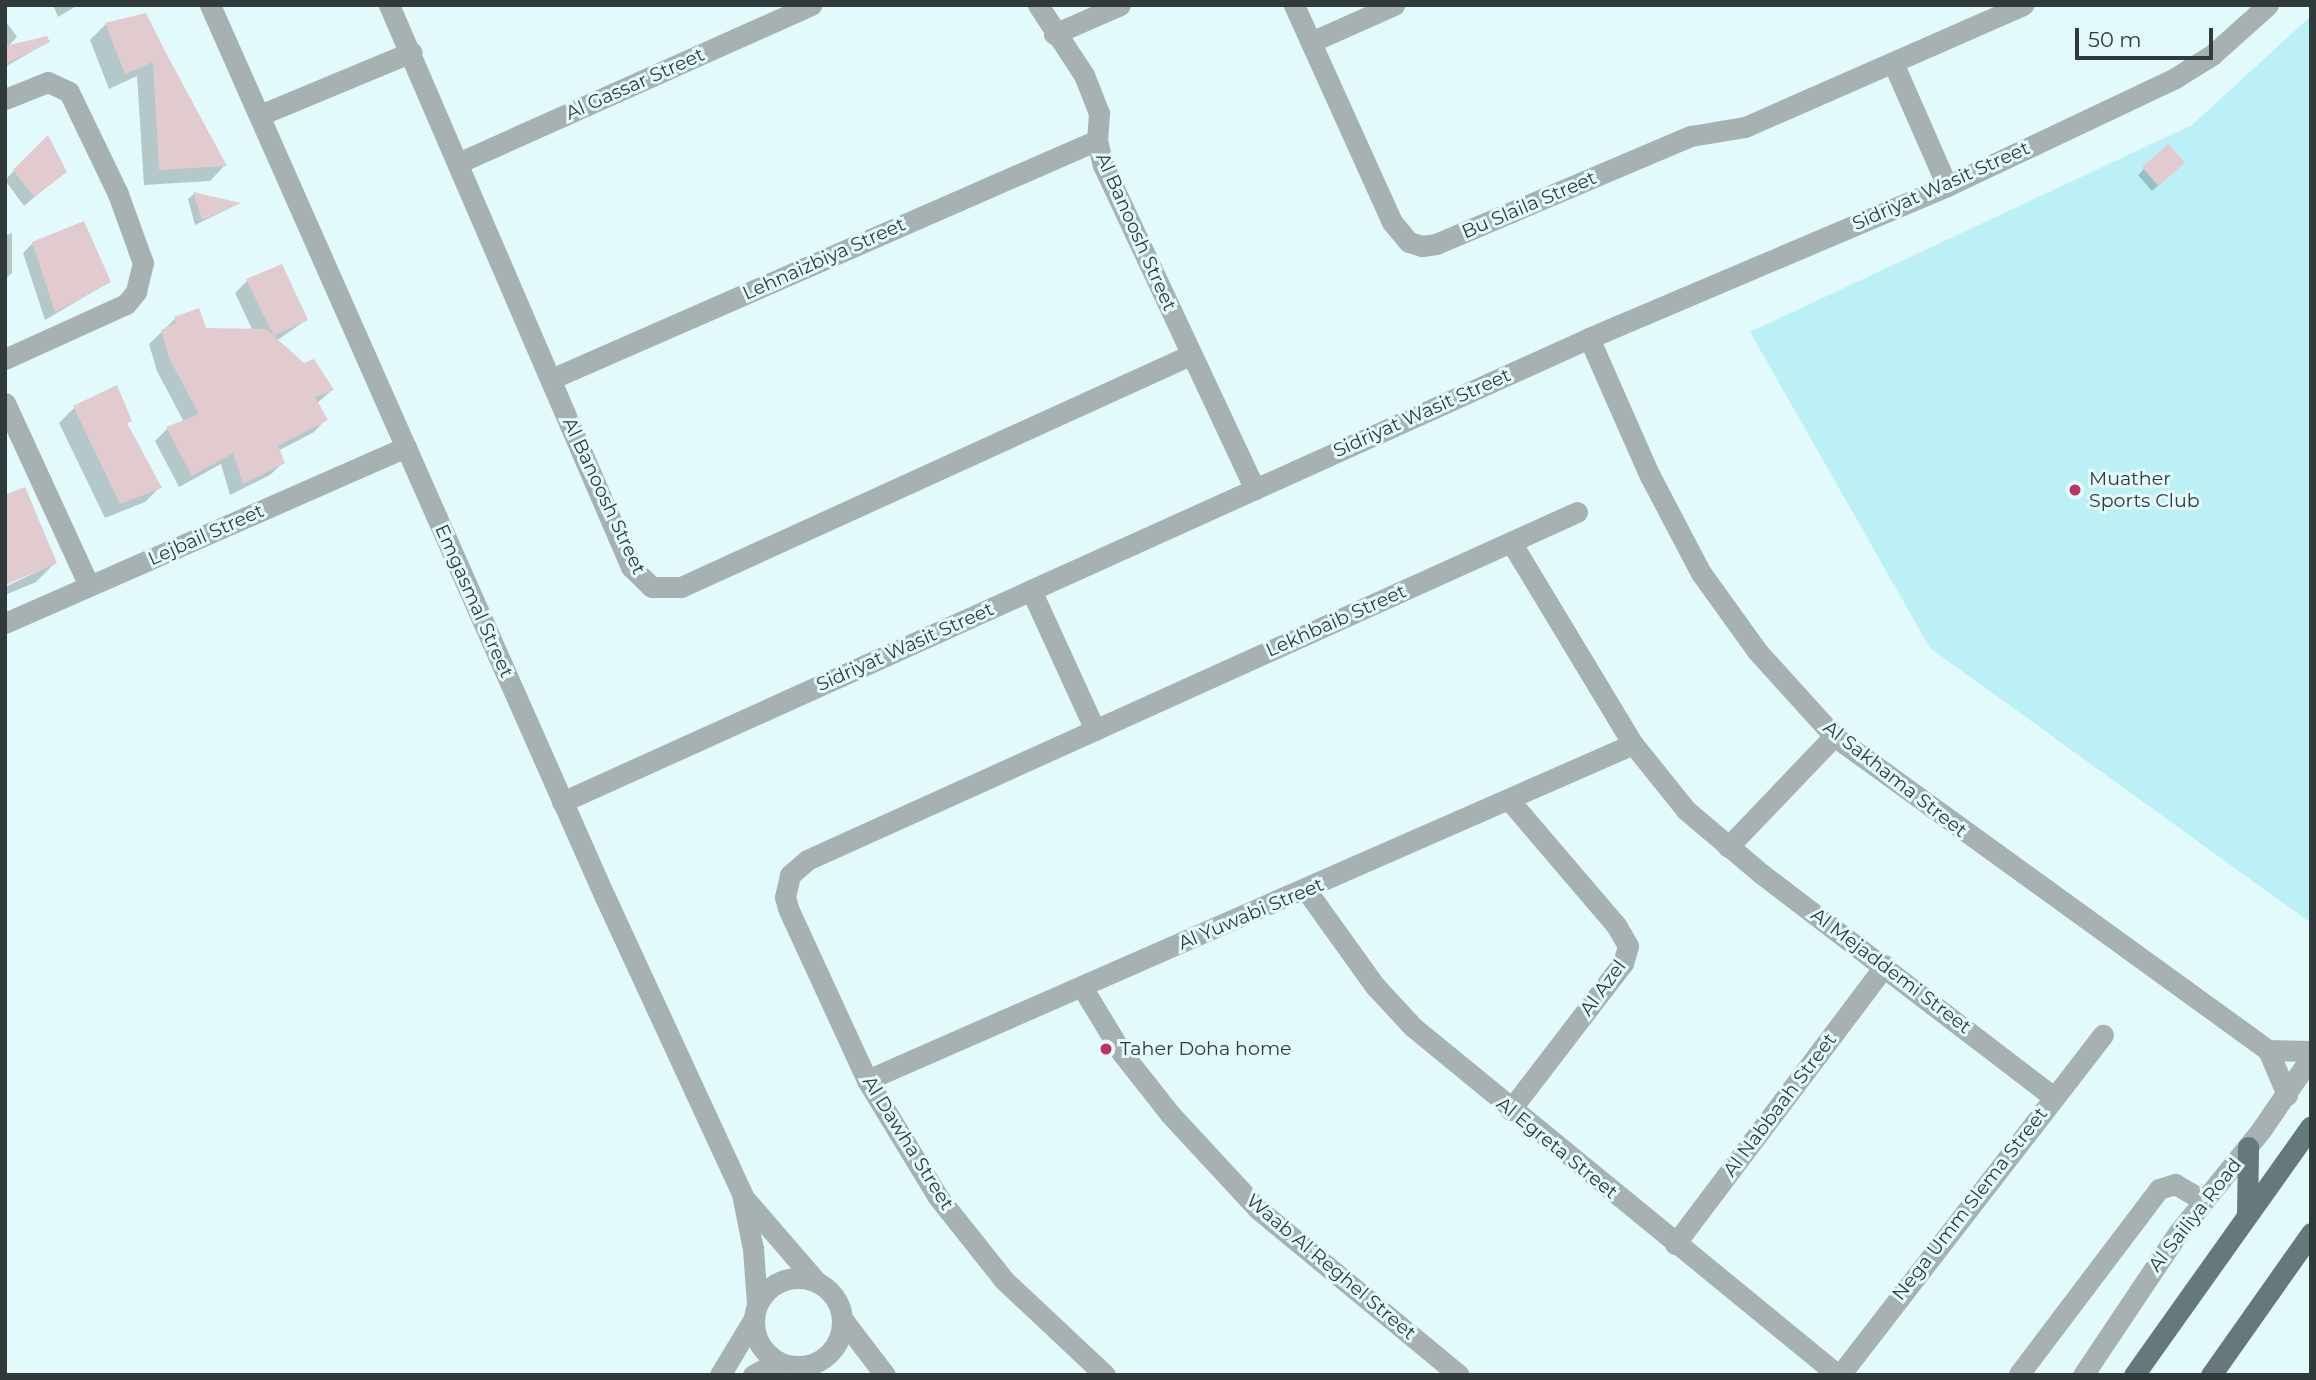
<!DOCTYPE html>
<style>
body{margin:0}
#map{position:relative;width:2316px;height:1380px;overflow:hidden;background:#e2fafc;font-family:Montserrat,sans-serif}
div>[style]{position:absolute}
.green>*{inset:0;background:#bbf0f6}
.shadow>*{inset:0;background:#0003}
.building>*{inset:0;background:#e1cbcf;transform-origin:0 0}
.minor>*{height:21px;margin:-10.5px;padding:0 10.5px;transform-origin:10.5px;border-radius:10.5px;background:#a7b1b1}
.minor>.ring{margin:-10.5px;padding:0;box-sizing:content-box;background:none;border:21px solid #a7b1b1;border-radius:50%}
.major>*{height:21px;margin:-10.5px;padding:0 10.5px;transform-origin:10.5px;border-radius:10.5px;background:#66787a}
.dots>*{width:19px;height:19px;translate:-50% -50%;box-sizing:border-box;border:4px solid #e2fafc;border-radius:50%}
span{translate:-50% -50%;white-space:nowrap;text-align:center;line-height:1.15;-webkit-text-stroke:6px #e2fafc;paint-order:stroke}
.street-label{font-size:19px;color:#313a3b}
.poi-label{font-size:19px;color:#313a3b}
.left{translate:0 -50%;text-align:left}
.frame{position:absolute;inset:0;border:7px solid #313a3b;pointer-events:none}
.scale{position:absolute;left:2075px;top:28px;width:138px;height:32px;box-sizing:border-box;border:4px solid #313a3b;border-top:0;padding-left:9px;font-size:21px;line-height:24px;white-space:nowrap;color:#313a3b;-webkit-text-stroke:5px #e2fafc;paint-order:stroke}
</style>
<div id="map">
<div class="green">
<div style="clip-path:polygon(2311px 16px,2311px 923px,1930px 648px,1750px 332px,2192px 125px)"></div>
</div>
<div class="shadow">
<div style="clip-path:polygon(53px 5px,78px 5px,58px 17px)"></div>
<div style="clip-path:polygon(145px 15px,225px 165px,210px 181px,144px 185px,137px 76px,109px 89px,90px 40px,106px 24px)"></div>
<div style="clip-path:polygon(5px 20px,17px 37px,6px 48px,48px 42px,5px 67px)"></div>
<div style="clip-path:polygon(47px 138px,64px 172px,24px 206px,5px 180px)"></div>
<div style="clip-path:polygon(2144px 169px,2177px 169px,2152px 191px,2138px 175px)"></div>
<div style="clip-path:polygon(194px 194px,238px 204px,195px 225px,188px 199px)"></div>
<div style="clip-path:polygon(12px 233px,12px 273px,5px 279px,5px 236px)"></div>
<div style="clip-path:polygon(33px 243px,109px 282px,45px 320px,23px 253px)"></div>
<div style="clip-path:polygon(247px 281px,306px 320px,276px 341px,332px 390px,317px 403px,326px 419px,314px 432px,278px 451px,283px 463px,270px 475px,230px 495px,221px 464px,179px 487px,155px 441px,167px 429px,184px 422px,157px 371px,149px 344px,175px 319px,198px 310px,205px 330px,253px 331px,235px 293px)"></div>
<div style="clip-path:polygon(74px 408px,130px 421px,126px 425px,160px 487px,145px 502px,105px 518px,59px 423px)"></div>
<div style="clip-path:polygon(55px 563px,36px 582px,5px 595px,5px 587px)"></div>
</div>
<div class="building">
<div style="clip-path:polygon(146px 13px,167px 55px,227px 166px,159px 170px,153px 62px,125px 74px,105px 23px)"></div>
<div style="clip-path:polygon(47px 36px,50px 42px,5px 64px,5px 46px)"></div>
<div style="clip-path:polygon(48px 135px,67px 172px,34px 197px,13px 170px)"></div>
<div style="left:2168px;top:144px;width:25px;height:35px;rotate:48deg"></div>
<div style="clip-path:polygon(193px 192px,241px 203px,202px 220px)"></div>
<div style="clip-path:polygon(84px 221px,111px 282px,55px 312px,32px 242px)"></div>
<div style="clip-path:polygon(282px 264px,308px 320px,274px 336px,304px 363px,314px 359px,334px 390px,315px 397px,328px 420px,278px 446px,285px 463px,243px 484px,233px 453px,192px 476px,166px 427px,199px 414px,169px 358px,161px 330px,176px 323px,174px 317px,199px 308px,206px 328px,266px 329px,274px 336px,246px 279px)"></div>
<div style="clip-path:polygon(117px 385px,132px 421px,127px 423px,162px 488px,120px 504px,73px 406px)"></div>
<div style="clip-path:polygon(25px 487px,57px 563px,5px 585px,5px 495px)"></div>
</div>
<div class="minor">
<div style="left:210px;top:5px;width:976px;rotate:66.12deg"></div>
<div style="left:605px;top:897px;width:327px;rotate:65.2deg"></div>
<div style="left:742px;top:1194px;width:56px;rotate:78.7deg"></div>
<div style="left:753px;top:1249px;width:54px;rotate:85.8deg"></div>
<div style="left:389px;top:5px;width:612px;rotate:66.7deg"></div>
<div style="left:631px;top:567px;width:29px;rotate:44deg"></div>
<div style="left:652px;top:587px;width:29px"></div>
<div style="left:681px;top:587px;width:559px;rotate:-24.5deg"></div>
<div style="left:1038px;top:5px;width:84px;rotate:56.7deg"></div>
<div style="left:1084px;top:75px;width:41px;rotate:68.5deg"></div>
<div style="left:1099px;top:113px;width:27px;rotate:94deg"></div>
<div style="left:1097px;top:140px;width:26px;rotate:77deg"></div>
<div style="left:1103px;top:165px;width:358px;rotate:64.9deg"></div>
<div style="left:1294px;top:5px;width:238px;rotate:65.7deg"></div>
<div style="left:1392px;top:222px;width:26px;rotate:50deg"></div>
<div style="left:1409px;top:242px;width:14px;rotate:17deg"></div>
<div style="left:1422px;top:246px;width:14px;rotate:-8deg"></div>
<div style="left:1436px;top:244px;width:277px;rotate:-23deg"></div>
<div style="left:1691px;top:136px;width:55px;rotate:-9.5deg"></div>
<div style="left:1745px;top:127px;width:304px;rotate:-23.7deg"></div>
<div style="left:1054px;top:34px;width:72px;rotate:-23.7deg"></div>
<div style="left:1311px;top:42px;width:91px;rotate:-24deg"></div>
<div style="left:1894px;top:65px;width:132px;rotate:66.3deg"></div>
<div style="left:5px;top:99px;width:46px;rotate:-21.6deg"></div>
<div style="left:48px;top:82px;width:23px;rotate:25deg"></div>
<div style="left:69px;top:92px;width:113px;rotate:64.3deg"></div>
<div style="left:118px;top:194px;width:73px;rotate:70.1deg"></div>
<div style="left:143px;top:263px;width:30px;rotate:104deg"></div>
<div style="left:136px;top:292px;width:16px;rotate:130deg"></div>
<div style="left:126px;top:304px;width:133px;rotate:155.6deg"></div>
<div style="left:260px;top:115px;width:164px;rotate:-22.6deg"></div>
<div style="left:458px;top:163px;width:387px;rotate:-24.1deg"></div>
<div style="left:1589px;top:338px;width:151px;rotate:66.2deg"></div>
<div style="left:1650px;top:476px;width:110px;rotate:62.3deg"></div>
<div style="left:1701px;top:573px;width:96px;rotate:54.3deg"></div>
<div style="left:1757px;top:651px;width:115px;rotate:47.8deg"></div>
<div style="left:1834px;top:736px;width:536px;rotate:35.89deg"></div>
<div style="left:2268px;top:1050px;width:49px;rotate:67.1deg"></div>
<div style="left:551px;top:379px;width:596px;rotate:-23.64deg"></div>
<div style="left:5px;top:403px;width:201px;rotate:65.3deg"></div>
<div style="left:1511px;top:542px;width:236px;rotate:58.9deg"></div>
<div style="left:1633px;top:744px;width:85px;rotate:51.2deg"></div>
<div style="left:1686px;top:810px;width:101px;rotate:40.2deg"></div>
<div style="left:1763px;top:875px;width:365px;rotate:37.4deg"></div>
<div style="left:1031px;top:590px;width:154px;rotate:65.4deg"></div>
<div style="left:5px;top:623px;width:438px;rotate:-23.7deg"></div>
<div style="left:1510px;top:801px;width:163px;rotate:49.5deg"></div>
<div style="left:1616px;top:925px;width:24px;rotate:60deg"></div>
<div style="left:1628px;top:946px;width:18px;rotate:106deg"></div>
<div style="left:1623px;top:963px;width:185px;rotate:127.5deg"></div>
<div style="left:562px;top:802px;width:1127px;rotate:-24.31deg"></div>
<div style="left:1589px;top:338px;width:389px;rotate:-23deg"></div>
<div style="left:1947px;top:186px;width:252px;rotate:-25.3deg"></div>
<div style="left:2175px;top:78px;width:44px;rotate:-31.9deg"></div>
<div style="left:2212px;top:55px;width:75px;rotate:-41.8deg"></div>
<div style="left:1728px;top:847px;width:153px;rotate:-46.3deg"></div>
<div style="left:1306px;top:890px;width:118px;rotate:54.3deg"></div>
<div style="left:1375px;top:986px;width:56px;rotate:47.2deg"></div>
<div style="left:1413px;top:1027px;width:549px;rotate:39.31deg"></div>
<div style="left:1082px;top:987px;width:77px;rotate:58.8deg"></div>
<div style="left:1122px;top:1053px;width:78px;rotate:51.8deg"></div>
<div style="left:1170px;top:1114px;width:131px;rotate:47.2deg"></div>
<div style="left:1259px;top:1210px;width:259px;rotate:39.5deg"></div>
<div style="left:2268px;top:1050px;width:43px;rotate:1.3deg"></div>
<div style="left:867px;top:1080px;width:836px;rotate:-23.68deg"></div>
<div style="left:745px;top:1199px;width:107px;rotate:49.2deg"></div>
<div style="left:1675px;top:1244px;width:349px;rotate:-53deg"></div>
<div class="ring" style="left:754px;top:1278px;width:67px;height:67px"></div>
<div style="left:843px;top:1320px;width:69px;rotate:52.6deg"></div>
<div style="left:2019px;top:1374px;width:232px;rotate:-52.9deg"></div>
<div style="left:2159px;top:1189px;width:17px;rotate:-17deg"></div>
<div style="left:2175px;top:1184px;width:32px;rotate:30deg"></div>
<div style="left:720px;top:1375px;width:64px;rotate:-59deg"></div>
<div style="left:753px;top:1375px;width:27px;rotate:-28deg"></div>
<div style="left:1105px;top:1375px;width:139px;rotate:-136.8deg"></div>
<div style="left:1004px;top:1280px;width:106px;rotate:-128.5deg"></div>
<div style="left:938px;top:1197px;width:137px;rotate:-121.3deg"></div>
<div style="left:867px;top:1080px;width:189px;rotate:-114.7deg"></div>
<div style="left:788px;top:908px;width:11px;rotate:-105deg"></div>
<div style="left:785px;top:897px;width:23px;rotate:-77deg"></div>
<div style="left:790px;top:875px;width:23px;rotate:-41deg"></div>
<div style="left:807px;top:860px;width:845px;rotate:-24.32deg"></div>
<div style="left:1840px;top:1375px;width:430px;rotate:-52.3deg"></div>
<div style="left:2083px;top:1375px;width:171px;rotate:-56.2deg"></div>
<div style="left:2178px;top:1233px;width:132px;rotate:-51.1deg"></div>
<div style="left:2261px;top:1130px;width:88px;rotate:-55.6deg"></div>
</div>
<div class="major">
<div style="left:2247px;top:1214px;width:67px;rotate:-89.1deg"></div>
<div style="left:2134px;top:1375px;width:305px;rotate:-54.6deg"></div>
<div style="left:2211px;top:1375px;width:174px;rotate:-54.8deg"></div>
</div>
<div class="dots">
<div style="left:2075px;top:490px;background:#be3163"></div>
<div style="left:1106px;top:1049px;background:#be3163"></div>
</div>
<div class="street-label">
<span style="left:635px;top:84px;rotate:-24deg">Al Gassar Street</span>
<span style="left:1941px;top:186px;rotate:-24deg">Sidriyat Wasit Street</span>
<span style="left:1529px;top:205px;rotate:-23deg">Bu Slaila Street</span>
<span style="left:1136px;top:232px;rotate:66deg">Al Banoosh Street</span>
<span style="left:824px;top:259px;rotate:-24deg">Lehnaizbiya Street</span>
<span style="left:1422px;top:413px;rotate:-24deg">Sidriyat Wasit Street</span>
<span style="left:604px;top:496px;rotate:65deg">Al Banoosh Street</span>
<span style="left:206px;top:535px;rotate:-24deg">Lejbail Street</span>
<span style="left:474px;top:601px;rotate:66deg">Emgasmal Street</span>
<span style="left:1336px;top:621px;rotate:-24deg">Lekhbaib Street</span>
<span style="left:905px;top:647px;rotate:-24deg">Sidriyat Wasit Street</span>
<span style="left:1895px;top:779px;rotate:38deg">Al Sakhama Street</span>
<span style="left:1251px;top:914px;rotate:-23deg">Al Yuwabi Street</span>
<span style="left:1891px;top:971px;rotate:37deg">Al Mejaddemi Street</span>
<span style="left:1603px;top:988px;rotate:-54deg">Al Azel</span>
<span style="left:1780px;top:1105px;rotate:-53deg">Al Nabbaah Street</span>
<span style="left:908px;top:1143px;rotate:58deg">Al Dawha Street</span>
<span style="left:1557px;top:1148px;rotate:39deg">Al Egreta Street</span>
<span style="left:1970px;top:1204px;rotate:-52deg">Nega Umm Slema Street</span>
<span style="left:2195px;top:1215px;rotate:-52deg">Al Sailiya Road</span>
<span style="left:1331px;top:1267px;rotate:40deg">Waab Al Reghel Street</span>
</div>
<div class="poi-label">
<span class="left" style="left:2089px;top:490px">Muather<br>Sports Club</span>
<span class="left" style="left:1120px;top:1049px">Taher Doha home</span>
</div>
<div class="frame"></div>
<div class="scale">50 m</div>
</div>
